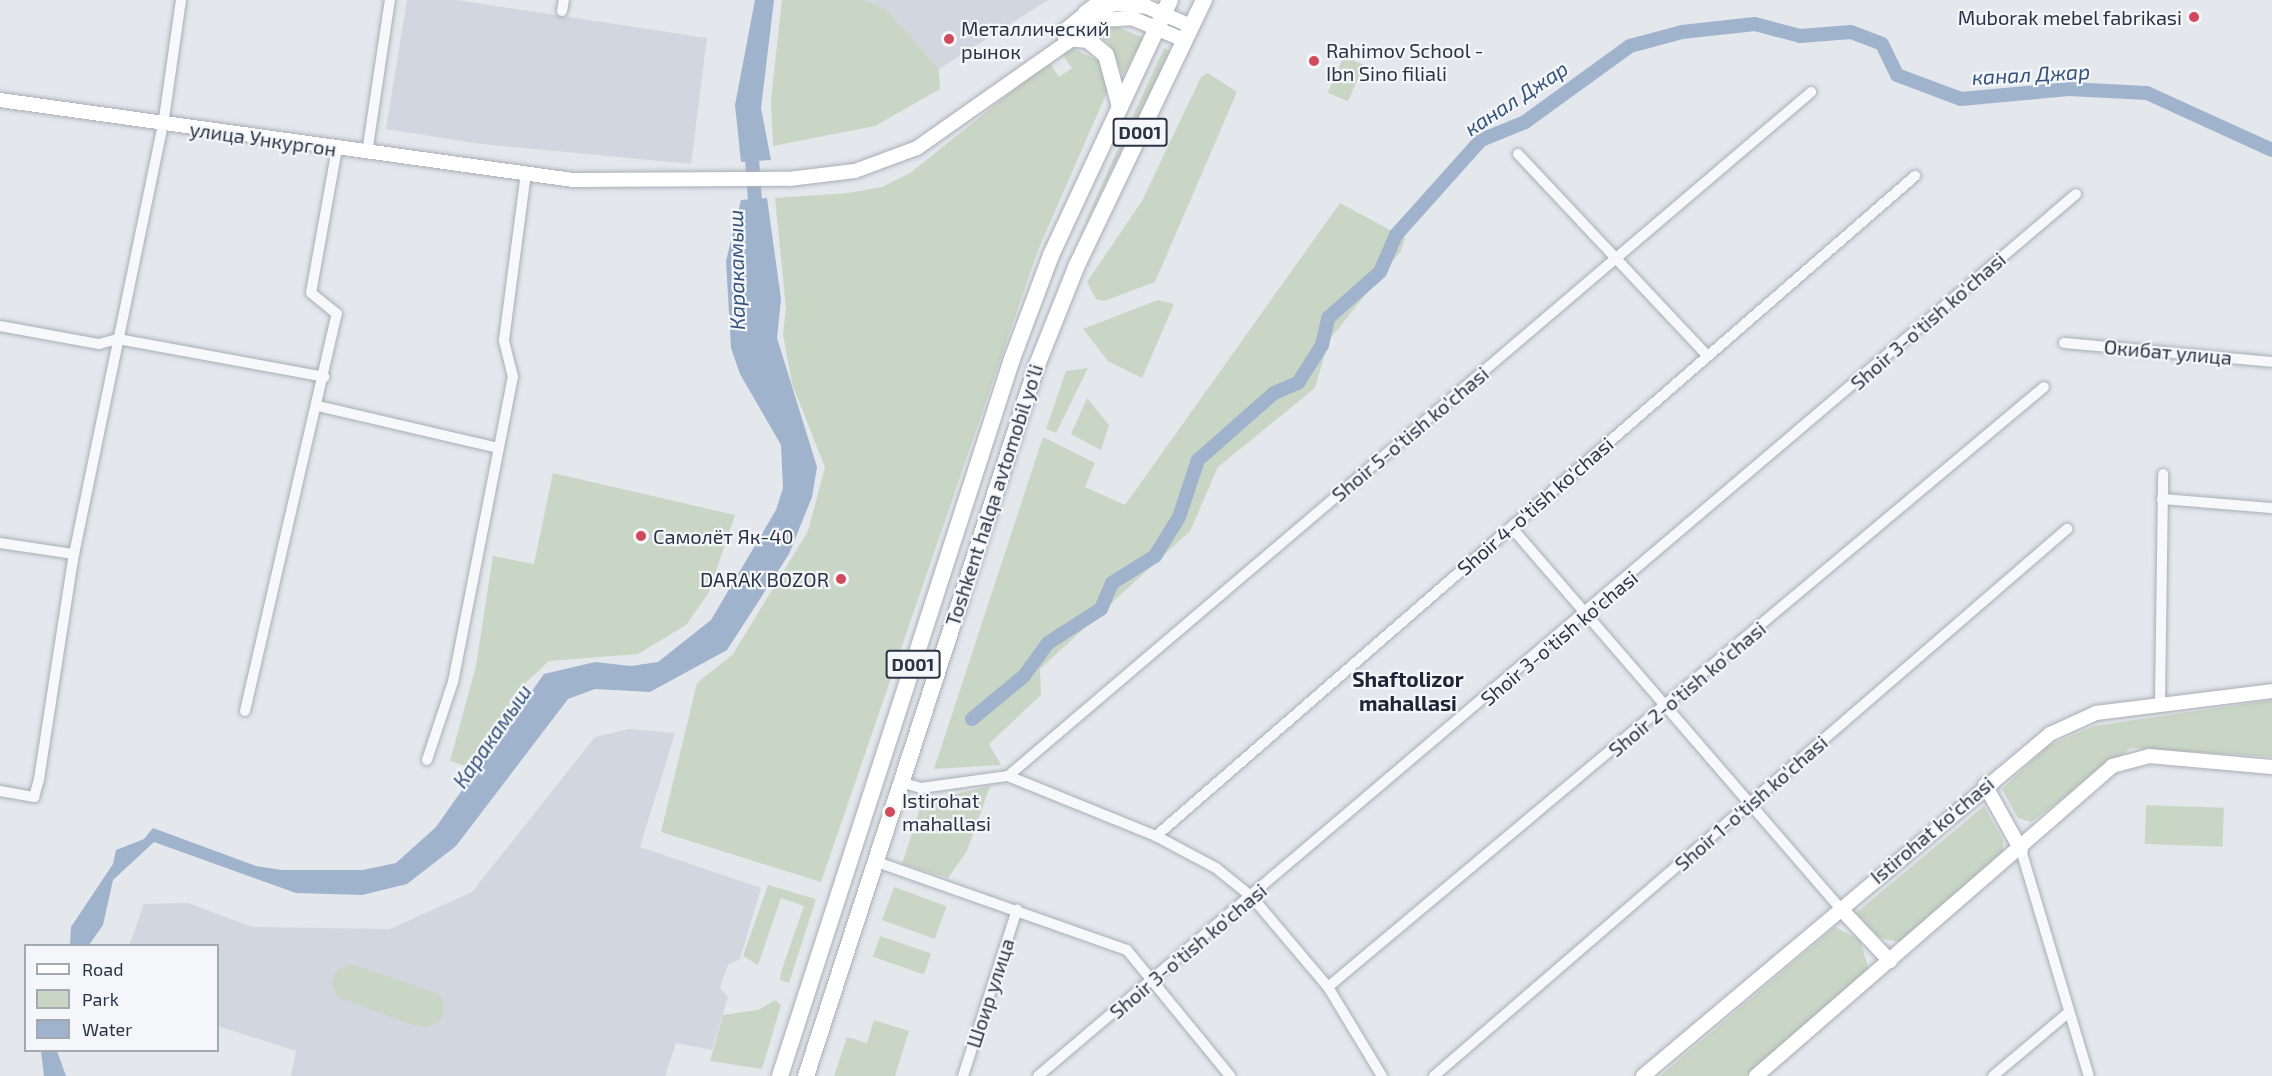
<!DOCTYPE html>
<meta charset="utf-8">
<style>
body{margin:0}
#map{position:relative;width:2272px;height:1076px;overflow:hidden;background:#e4e7ec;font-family:"Exo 2",sans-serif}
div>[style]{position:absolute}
.built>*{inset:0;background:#d2d6de}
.green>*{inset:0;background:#c9d6c5;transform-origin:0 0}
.water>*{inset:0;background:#9fb4cc}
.canal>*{height:14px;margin:-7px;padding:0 7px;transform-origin:7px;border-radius:7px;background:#9fb4cc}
.roads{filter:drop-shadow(0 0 2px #a9aeb7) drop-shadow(0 0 2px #a9aeb7)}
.minor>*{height:10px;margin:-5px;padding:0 5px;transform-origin:5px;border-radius:5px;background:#f7f8fa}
.secondary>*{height:14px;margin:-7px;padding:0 7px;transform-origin:7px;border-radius:7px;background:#fff}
.trunk>*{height:16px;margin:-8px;padding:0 8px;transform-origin:8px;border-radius:8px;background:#fff}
.dots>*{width:16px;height:16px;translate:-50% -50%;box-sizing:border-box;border:3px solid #f4f6f9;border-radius:50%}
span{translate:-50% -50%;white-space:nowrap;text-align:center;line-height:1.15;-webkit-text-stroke:4.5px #f4f6f9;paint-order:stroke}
.shield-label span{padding:2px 4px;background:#f4f6f9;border:2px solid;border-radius:4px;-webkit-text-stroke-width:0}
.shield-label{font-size:18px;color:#2b3445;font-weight:700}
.poi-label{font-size:20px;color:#2b3445}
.right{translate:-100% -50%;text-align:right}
.left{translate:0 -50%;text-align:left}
.street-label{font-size:20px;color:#2b3445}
.water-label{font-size:21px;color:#34527a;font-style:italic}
.neighbourhood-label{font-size:21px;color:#1d2536;font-weight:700}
.legend{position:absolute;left:24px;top:944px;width:195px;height:108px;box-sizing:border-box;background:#f4f6f9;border:2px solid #a4a8b1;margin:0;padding:8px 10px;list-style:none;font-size:18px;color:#2b3445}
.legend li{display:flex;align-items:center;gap:12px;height:30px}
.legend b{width:30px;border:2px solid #a4a8b1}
</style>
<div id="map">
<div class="built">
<div style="clip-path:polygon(407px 0,456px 0,707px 38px,691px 164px,481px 144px,386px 129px)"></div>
<div style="clip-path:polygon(864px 0,1048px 0,939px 69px,886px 9px)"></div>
<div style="clip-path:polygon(629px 729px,675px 733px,640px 847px,761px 888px,740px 959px,728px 965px,723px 978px,720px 988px,728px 997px,712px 1050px,676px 1043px,665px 1076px,291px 1076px,296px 1051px,218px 1026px,218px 946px,129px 946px,144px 904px,188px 903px,252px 927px,390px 929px,472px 892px,595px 737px)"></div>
</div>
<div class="green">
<div style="clip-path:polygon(782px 0,864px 0,886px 9px,939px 69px,940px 89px,875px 126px,773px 146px,771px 100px)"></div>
<div style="clip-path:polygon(1110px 24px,1144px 38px,1123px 75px,1109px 43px,1089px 31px)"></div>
<div style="clip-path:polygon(1164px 48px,1170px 51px,1078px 239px,1120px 144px)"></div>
<div style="clip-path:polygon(1074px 49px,1099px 61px,1108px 90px,1038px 250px,821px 882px,661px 832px,697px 683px,733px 654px,808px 531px,825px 467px,792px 384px,783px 334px,786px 308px,775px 198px,848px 193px,882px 187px,910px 173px,1049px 62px,1059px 77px,1072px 68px,1061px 53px)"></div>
<div style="left:1344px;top:56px;width:22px;height:40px;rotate:24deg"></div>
<div style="clip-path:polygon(1208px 73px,1237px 92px,1155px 282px,1104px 301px,1096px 299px,1087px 282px,1142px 201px,1201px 77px)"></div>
<div style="clip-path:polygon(1340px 203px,1405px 238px,1401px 251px,1329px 340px,1315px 388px,1218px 467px,1190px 531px,1040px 669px,1041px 695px,989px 744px,1001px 765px,934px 769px,1043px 437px,1095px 463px,1085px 487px,1125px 505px)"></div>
<div style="clip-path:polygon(1158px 300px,1174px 304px,1142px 378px,1108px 361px,1083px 329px)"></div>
<div style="clip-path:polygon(1088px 368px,1056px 433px,1046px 429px,1066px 371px)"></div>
<div style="clip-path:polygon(1087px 398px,1109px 425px,1101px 450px,1071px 434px)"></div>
<div style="clip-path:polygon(553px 473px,735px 515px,708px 594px,686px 625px,638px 654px,549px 661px,518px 690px,472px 768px,450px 761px,476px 666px,493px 556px,534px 564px)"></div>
<div style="clip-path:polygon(2272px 700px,2272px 757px,2131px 748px,2031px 822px,2018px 818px,2002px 789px,2048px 746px,2094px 726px)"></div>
<div style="clip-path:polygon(990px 786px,967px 851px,948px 878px,902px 864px,922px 802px)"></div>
<div style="left:2146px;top:805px;width:78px;height:39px;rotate:2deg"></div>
<div style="clip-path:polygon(1984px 806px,2003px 840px,2003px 853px,1900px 942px,1880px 938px,1856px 913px)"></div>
<div style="clip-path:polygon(768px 885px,816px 899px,789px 983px,780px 980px,781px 972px,804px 906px,781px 898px,758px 965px,743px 956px)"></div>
<div style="left:894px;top:887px;width:56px;height:35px;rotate:20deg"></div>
<div style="clip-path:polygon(1835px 927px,1860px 940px,1869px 970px,1745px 1076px,1660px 1076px)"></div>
<div style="left:880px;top:936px;width:54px;height:22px;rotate:19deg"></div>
<div style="clip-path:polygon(350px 964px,439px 994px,445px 1008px,439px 1022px,425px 1027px,410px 1024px,337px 997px,331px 983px,337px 970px)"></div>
<div style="clip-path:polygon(775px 1000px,781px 1005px,762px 1069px,710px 1061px,723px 1015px,758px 1010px)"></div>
<div style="clip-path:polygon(874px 1020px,909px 1031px,895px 1076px,834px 1076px,847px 1037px,867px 1043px)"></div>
</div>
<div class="water">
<div style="clip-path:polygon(755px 0,774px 0,761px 108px,771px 160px,741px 162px,735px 105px)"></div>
<div style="clip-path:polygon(767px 198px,781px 299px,777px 338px,817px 467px,812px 497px,789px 554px,727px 650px,650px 692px,595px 689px,568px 699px,456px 846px,407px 884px,362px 895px,296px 893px,154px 842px,113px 880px,103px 925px,89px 945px,70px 945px,71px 927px,113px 864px,116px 850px,144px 839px,153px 828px,256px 866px,282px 870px,363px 870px,396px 863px,436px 827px,544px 674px,595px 662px,631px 666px,658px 662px,711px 620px,776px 510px,783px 488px,781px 445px,740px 374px,731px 348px,726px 261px,741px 200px)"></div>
<div style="clip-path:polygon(41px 1051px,57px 1051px,66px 1076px,44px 1076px)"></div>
</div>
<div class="canal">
<div style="left:751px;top:145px;width:70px;rotate:85.9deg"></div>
<div style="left:972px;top:719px;width:67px;rotate:-39.6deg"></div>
<div style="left:1024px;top:676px;width:41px;rotate:-54deg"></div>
<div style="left:1048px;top:643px;width:63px;rotate:-32.7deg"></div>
<div style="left:1101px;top:609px;width:28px;rotate:-67deg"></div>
<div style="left:1112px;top:583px;width:51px;rotate:-32.1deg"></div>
<div style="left:1155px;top:556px;width:46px;rotate:-58.4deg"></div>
<div style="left:1179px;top:517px;width:60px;rotate:-71.6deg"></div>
<div style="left:1198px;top:460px;width:101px;rotate:-41.4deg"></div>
<div style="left:1274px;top:393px;width:26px;rotate:-23deg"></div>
<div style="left:1298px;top:383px;width:45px;rotate:-57.7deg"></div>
<div style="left:1322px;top:345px;width:28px;rotate:-77deg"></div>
<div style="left:1328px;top:318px;width:69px;rotate:-41.5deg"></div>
<div style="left:1380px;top:272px;width:40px;rotate:-66.6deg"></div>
<div style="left:1396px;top:235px;width:127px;rotate:-48.2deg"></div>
<div style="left:1481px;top:140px;width:48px;rotate:-22.2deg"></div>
<div style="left:1525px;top:122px;width:130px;rotate:-35.9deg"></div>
<div style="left:1630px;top:46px;width:54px;rotate:-15.1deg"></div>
<div style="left:1682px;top:32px;width:73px;rotate:-6.3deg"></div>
<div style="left:1755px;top:24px;width:47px;rotate:14.9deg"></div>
<div style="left:1800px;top:36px;width:51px;rotate:-4.5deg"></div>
<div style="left:1851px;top:32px;width:33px;rotate:21deg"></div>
<div style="left:1882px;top:44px;width:34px;rotate:64deg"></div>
<div style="left:1897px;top:75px;width:68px;rotate:20.6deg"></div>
<div style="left:1961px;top:99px;width:108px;rotate:-5.3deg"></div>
<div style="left:2069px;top:89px;width:78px;rotate:2.9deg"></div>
<div style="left:2147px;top:93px;width:137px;rotate:24.5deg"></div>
</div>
<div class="roads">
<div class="minor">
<div style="left:562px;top:11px;width:11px;rotate:-80deg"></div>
<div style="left:367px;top:153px;width:155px;rotate:-81.5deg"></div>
<div style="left:1518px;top:154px;width:277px;rotate:46.8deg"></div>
<div style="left:0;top:326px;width:101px;rotate:10.3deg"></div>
<div style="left:99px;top:344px;width:20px;rotate:-15deg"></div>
<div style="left:118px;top:339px;width:210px;rotate:10.4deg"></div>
<div style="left:2064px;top:343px;width:209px;rotate:5.2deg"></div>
<div style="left:318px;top:406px;width:185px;rotate:13.1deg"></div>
<div style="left:2162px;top:499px;width:110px;rotate:4.7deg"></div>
<div style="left:1511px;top:527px;width:503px;rotate:49.19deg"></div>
<div style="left:0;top:543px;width:75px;rotate:8.5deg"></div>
<div style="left:2160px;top:702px;width:228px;rotate:-89.2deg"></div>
<div style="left:245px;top:711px;width:408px;rotate:-77deg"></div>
<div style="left:337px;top:314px;width:33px;rotate:-141deg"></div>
<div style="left:311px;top:293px;width:146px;rotate:-79.8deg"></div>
<div style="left:427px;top:760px;width:82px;rotate:-71.6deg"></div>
<div style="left:453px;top:682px;width:311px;rotate:-78.9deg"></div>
<div style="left:513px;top:377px;width:38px;rotate:-104deg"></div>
<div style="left:504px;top:340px;width:168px;rotate:-82.5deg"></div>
<div style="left:1008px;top:776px;width:1055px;rotate:-40.42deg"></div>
<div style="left:900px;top:782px;width:22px;rotate:16deg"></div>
<div style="left:921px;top:788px;width:88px;rotate:-7.9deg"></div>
<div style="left:1008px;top:776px;width:160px;rotate:22.1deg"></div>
<div style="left:1156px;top:836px;width:68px;rotate:28.1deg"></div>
<div style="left:1216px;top:868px;width:46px;rotate:38.9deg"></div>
<div style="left:1252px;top:897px;width:118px;rotate:49.8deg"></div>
<div style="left:1328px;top:987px;width:104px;rotate:58.8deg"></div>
<div style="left:0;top:791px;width:35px;rotate:10deg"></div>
<div style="left:34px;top:797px;width:19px;rotate:-74deg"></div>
<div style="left:39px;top:779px;width:228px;rotate:-81.2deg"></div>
<div style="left:74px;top:554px;width:438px;rotate:-78.3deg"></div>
<div style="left:163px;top:125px;width:126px;rotate:-81.8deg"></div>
<div style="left:1156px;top:836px;width:1006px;rotate:-41.01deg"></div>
<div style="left:2021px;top:850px;width:236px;rotate:73.3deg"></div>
<div style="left:874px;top:861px;width:268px;rotate:19.4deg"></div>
<div style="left:1127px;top:950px;width:163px;rotate:50.7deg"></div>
<div style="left:1328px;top:987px;width:934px;rotate:-39.96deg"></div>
<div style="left:963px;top:1076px;width:175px;rotate:-72deg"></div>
<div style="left:1038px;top:1076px;width:1362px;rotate:-40.35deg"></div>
<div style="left:1434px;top:1076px;width:837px;rotate:-40.83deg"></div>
<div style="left:1993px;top:1076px;width:99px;rotate:-40.1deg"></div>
</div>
<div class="secondary">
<div style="left:1064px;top:31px;width:28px;rotate:-39deg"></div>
<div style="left:1086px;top:13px;width:30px;rotate:-17deg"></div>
<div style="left:1115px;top:4px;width:32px;rotate:5deg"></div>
<div style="left:1147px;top:7px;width:48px;rotate:23.4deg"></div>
<div style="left:0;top:100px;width:579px;rotate:7.95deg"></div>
<div style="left:573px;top:180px;width:216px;rotate:-0.3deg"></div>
<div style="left:789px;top:179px;width:66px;rotate:-6.9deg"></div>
<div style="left:855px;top:171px;width:66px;rotate:-20.4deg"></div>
<div style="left:917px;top:148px;width:223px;rotate:-35.1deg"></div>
<div style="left:1099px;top:20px;width:33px;rotate:-3deg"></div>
<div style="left:1132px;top:18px;width:56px;rotate:22.9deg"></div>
<div style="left:1985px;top:785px;width:74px;rotate:61deg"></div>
<div style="left:1840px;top:908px;width:73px;rotate:46.7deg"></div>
<div style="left:1643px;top:1076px;width:532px;rotate:-40.04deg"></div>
<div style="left:2050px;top:734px;width:51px;rotate:-24.5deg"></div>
<div style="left:2096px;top:713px;width:177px;rotate:-7.1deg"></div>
<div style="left:1756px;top:1076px;width:472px;rotate:-41deg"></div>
<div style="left:2112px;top:766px;width:38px;rotate:-15deg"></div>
<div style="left:2149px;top:756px;width:123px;rotate:5.1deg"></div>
</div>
<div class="trunk">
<div style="left:1086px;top:13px;width:22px;rotate:-36deg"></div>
<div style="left:1066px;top:38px;width:22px;rotate:5deg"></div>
<div style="left:1088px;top:40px;width:23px;rotate:40deg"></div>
<div style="left:1106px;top:55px;width:54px;rotate:74.9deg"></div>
<div style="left:780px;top:1076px;width:754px;rotate:-72.07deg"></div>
<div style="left:1012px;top:359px;width:111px;rotate:-69.4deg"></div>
<div style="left:1051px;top:255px;width:281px;rotate:-65deg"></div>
<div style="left:806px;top:1076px;width:748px;rotate:-72deg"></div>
<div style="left:1037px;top:365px;width:108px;rotate:-68.2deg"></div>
<div style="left:1077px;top:265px;width:294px;rotate:-64.4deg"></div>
</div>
</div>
<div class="dots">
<div style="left:2194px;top:17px;background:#d1495b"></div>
<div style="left:949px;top:39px;background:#d1495b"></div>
<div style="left:1314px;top:61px;background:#d1495b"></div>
<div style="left:641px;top:536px;background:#d1495b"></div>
<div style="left:841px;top:579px;background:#d1495b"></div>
<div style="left:890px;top:812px;background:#d1495b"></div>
</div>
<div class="shield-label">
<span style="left:1140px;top:132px">D001</span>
<span style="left:913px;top:664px">D001</span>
</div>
<div class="poi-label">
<span class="right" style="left:2182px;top:17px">Muborak mebel fabrikasi</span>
<span class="left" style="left:961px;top:40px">Металлический<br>рынок</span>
<span class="left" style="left:1326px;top:62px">Rahimov School -<br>Ibn Sino filiali</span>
<span class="left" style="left:653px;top:536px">Самолёт Як-40</span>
<span class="right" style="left:829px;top:579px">DARAK BOZOR</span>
<span class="left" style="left:902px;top:812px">Istirohat<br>mahallasi</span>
</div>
<div class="street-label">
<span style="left:263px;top:139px;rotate:8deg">улица Ункургон</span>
<span style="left:1928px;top:321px;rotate:-41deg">Shoir 3-o'tish ko'chasi</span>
<span style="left:2168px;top:352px;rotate:5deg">Окибат улица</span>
<span style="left:1410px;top:434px;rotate:-40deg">Shoir 5-o'tish ko'chasi</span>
<span style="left:994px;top:495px;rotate:-72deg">Toshkent halqa avtomobil yo'li</span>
<span style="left:1535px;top:506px;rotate:-41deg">Shoir 4-o'tish ko'chasi</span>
<span style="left:1559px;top:638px;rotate:-40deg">Shoir 3-o'tish ko'chasi</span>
<span style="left:1687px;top:689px;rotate:-40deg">Shoir 2-o'tish ko'chasi</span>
<span style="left:1751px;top:803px;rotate:-41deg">Shoir 1-o'tish ko'chasi</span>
<span style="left:1932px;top:830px;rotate:-40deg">Istirohat ko'chasi</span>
<span style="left:1188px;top:951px;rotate:-40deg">Shoir 3-o'tish ko'chasi</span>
<span style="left:990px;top:993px;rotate:-72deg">Шоир улица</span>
</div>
<div class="water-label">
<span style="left:2031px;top:74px;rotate:-3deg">канал Джар</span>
<span style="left:1516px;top:98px;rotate:-33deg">канал Джар</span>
<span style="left:736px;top:270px;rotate:-91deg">Каракамыш</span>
<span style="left:492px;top:736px;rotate:-55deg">Каракамыш</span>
</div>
<div class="neighbourhood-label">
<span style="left:1408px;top:691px">Shaftolizor<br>mahallasi</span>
</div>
<ul class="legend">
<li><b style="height:8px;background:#fff"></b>Road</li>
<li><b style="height:16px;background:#c9d6c5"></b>Park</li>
<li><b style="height:16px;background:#9fb4cc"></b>Water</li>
</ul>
</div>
